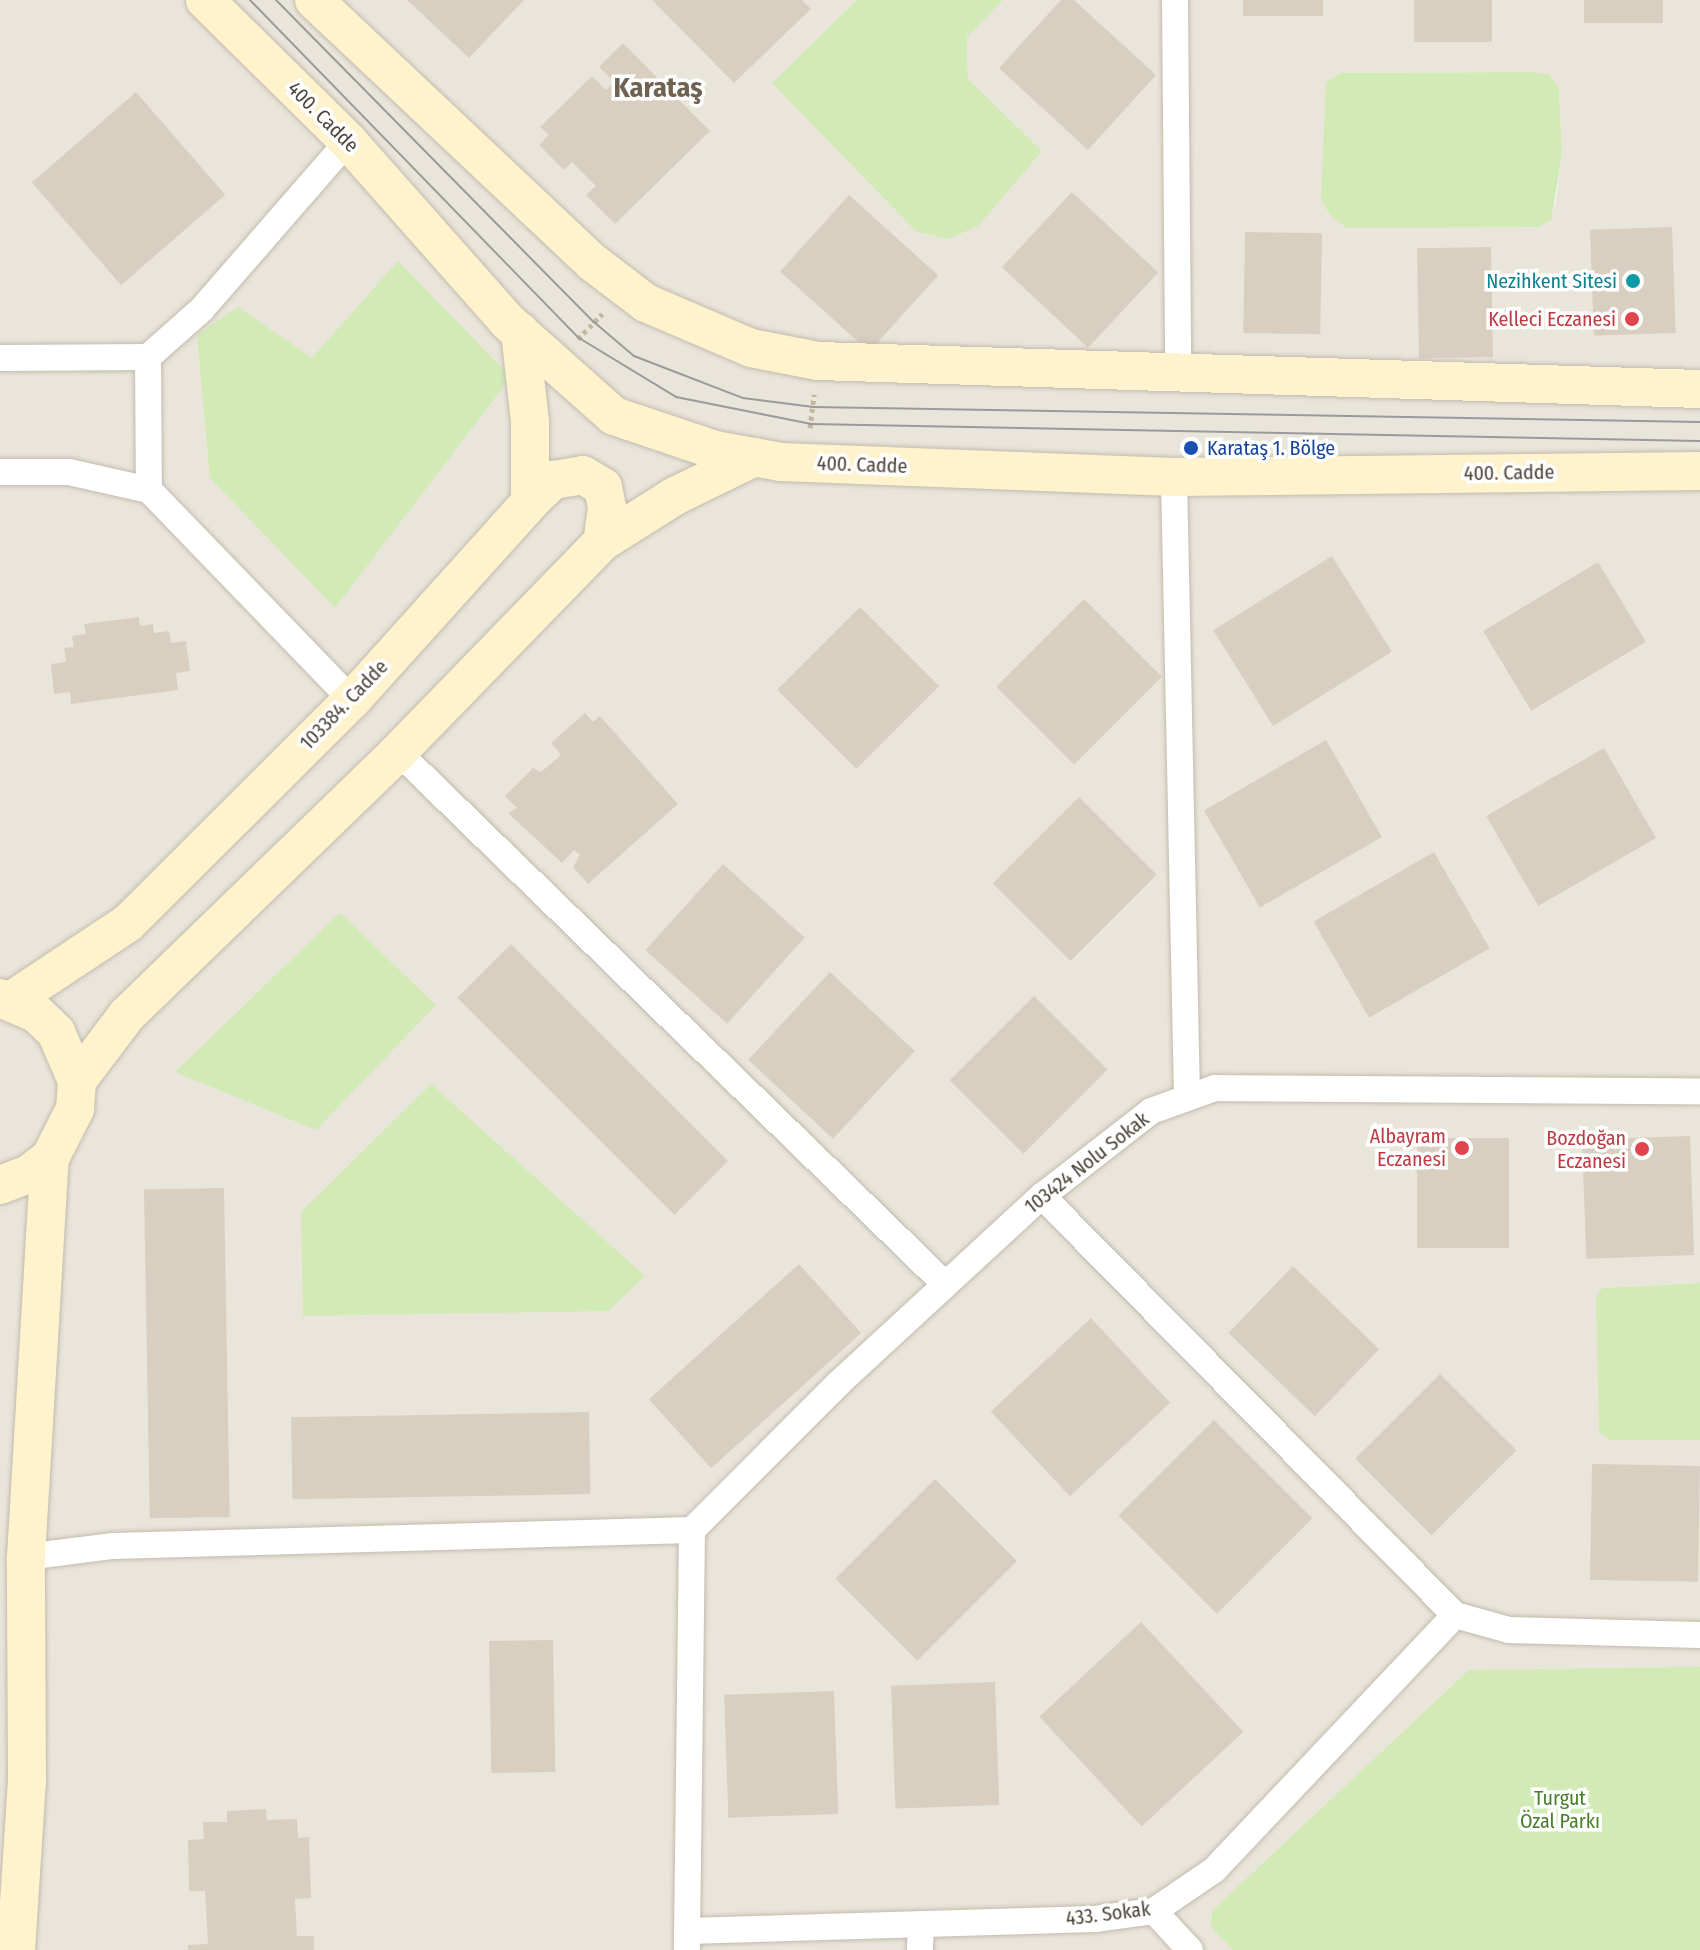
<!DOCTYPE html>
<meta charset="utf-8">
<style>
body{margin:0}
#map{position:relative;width:1700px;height:1950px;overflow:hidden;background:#f6f3ec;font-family:"Fira Sans Condensed",sans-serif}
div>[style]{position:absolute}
.residential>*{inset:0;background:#eae5da}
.green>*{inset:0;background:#d2eab5}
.building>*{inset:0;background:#d8cfc1;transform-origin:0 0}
.path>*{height:5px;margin-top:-2.5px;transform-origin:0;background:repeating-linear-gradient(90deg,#c4b79f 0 4px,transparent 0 8px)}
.roads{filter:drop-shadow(0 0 2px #c2bbae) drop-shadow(0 0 2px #c2bbae)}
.street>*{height:26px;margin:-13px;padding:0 13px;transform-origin:13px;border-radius:13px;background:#fff}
.secondary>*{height:38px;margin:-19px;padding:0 19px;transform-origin:19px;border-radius:19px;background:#fff3cd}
.tram>*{height:2px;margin:-1px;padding:0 1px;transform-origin:1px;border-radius:1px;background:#9a9a9a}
.dots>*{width:22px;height:22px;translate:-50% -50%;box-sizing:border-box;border:4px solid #fff;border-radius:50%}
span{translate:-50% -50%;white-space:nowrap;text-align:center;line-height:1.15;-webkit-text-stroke:7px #fff;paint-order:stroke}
.street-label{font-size:20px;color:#4b4439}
.culture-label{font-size:20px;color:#0d838f}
.right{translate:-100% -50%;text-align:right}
.health-label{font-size:20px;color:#be3a42}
.transit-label{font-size:20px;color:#164399}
.left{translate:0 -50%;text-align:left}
.park-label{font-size:20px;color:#4a7f2a}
.district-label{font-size:28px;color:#6e6250;font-weight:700}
</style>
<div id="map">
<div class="residential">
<div style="clip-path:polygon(evenodd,0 0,857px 0,773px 83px,1042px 151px,968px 80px,967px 37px,1003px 0,1700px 0,1700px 1283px,1602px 1288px,1610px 1440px,1700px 1440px,1700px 1950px,0 1950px,0 0,1527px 72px,1559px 89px,1562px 154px,1555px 206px,1326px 82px,1340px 73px,1527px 72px)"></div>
</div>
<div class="green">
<div style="clip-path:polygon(857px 0,1003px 0,967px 37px,968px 79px,1042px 151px,979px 225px,949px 239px,917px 232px,772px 83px)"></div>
<div style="clip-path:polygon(1527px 72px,1549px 74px,1559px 88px,1562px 154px,1551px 220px,1539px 227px,1347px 228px,1331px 216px,1321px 200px,1326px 82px,1340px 73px)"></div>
<div style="clip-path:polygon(398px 261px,511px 377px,335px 608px,210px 478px,197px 335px,238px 307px,312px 358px)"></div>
<div style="clip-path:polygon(340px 913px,436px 1005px,316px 1130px,175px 1072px)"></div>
<div style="clip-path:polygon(431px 1084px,645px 1276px,608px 1311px,303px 1316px,301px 1212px)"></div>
<div style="clip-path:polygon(1700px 1283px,1700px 1440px,1610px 1440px,1599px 1432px,1596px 1298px,1602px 1288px)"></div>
<div style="clip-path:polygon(1700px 1667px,1700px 1950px,1233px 1950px,1211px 1927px,1212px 1911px,1469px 1670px)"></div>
</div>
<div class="building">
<div style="clip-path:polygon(407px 0,524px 0,469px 58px)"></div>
<div style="clip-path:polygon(652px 0,802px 0,811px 9px,734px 83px)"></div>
<div style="clip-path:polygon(1061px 0,1074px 0,1156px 75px,1088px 150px,999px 68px)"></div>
<div style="left:1243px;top:0;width:80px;height:16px"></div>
<div style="left:1414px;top:0;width:78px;height:42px"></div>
<div style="left:1584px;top:0;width:79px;height:23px"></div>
<div style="clip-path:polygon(623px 43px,710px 131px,615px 224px,586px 195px,596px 186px,572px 162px,564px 170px,539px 145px,549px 135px,540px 127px,592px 76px,606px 90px,614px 82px,599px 67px)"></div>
<div style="left:136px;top:92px;width:136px;height:138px;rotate:49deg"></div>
<div style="left:1072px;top:192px;width:118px;height:103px;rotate:43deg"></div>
<div style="left:849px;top:195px;width:120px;height:103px;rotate:42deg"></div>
<div style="left:1672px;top:227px;width:106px;height:82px;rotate:88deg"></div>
<div style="left:1245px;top:232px;width:77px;height:101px;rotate:1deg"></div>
<div style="left:1491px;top:247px;width:110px;height:74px;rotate:89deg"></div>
<div style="left:1332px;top:556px;width:113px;height:140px;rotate:58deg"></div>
<div style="left:1598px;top:562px;width:93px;height:134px;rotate:59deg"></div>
<div style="left:1084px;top:599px;width:110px;height:124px;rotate:45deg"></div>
<div style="left:860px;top:607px;width:112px;height:117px;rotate:45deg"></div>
<div style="clip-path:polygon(139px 617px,140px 626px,153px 624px,154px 633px,169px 631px,171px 643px,186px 641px,190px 671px,176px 673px,178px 690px,71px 704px,70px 692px,54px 694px,51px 664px,66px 662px,64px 648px,74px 647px,72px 636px,86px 634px,84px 624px)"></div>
<div style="clip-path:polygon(585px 713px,593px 722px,600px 716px,678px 804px,588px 884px,573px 867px,580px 855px,574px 850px,562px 863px,508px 813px,517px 808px,505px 796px,533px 768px,541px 772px,561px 755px,551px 743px)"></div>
<div style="left:1326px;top:740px;width:112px;height:141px;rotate:60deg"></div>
<div style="left:1604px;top:748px;width:104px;height:136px;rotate:60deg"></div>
<div style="left:1079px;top:797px;width:110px;height:122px;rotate:45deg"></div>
<div style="left:1434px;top:852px;width:111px;height:139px;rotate:60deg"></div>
<div style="left:723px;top:864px;width:110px;height:116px;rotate:42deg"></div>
<div style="left:511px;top:944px;width:307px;height:76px;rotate:45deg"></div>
<div style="left:830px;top:972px;width:116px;height:120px;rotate:43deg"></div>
<div style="left:1034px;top:996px;width:104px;height:119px;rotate:45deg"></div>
<div style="left:1690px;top:1136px;width:119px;height:108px;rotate:88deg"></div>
<div style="left:1417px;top:1138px;width:92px;height:110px"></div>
<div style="left:224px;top:1188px;width:329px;height:80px;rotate:89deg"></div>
<div style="left:799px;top:1264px;width:93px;height:202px;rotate:48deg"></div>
<div style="left:1293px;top:1266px;width:120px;height:93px;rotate:44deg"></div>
<div style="left:1091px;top:1318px;width:116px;height:137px;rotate:47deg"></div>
<div style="left:1440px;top:1374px;width:108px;height:120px;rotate:45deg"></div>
<div style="left:589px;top:1412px;width:82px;height:298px;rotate:89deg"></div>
<div style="left:1214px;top:1420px;width:139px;height:135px;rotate:45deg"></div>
<div style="left:1592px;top:1464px;width:108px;height:116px;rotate:1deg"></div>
<div style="left:935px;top:1479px;width:116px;height:141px;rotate:45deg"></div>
<div style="left:1141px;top:1622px;width:150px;height:139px;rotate:47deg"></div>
<div style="left:553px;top:1640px;width:132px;height:64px;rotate:89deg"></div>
<div style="left:995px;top:1682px;width:123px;height:104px;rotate:88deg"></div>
<div style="left:834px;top:1691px;width:123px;height:110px;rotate:88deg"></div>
<div style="clip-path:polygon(266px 1809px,267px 1820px,297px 1819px,298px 1838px,309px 1837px,311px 1898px,295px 1899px,297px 1936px,314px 1936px,314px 1950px,188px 1950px,188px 1945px,208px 1944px,205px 1891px,189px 1891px,188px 1840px,204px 1839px,203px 1822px,227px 1822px,227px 1811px)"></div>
</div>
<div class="path">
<div style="left:578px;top:339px;width:35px;rotate:-46deg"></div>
<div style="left:810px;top:428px;width:34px;rotate:-83deg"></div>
</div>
<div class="roads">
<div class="street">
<div style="left:1175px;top:0;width:369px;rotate:89.5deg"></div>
<div style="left:148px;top:357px;width:133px;rotate:89.6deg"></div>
<div style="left:0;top:358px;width:148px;rotate:-0.4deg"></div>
<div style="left:148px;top:357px;width:72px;rotate:-41.6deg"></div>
<div style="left:202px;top:309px;width:223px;rotate:-49deg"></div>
<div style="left:0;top:472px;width:69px"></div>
<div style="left:69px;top:472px;width:82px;rotate:12.7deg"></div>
<div style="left:149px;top:490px;width:292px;rotate:46deg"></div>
<div style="left:1174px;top:477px;width:621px;rotate:88.8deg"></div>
<div style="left:398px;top:752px;width:764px;rotate:44.21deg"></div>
<div style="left:1042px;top:1196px;width:588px;rotate:45.41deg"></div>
<div style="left:1455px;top:1615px;width:56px;rotate:15.5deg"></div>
<div style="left:1509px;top:1630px;width:191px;rotate:1.5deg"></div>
<div style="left:692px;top:1530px;width:208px;rotate:-45deg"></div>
<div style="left:839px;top:1383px;width:276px;rotate:-42.7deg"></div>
<div style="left:1042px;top:1196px;width:138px;rotate:-37.9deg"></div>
<div style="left:1151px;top:1111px;width:68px;rotate:-19.8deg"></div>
<div style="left:1215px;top:1088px;width:485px;rotate:0.4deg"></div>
<div style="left:26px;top:1557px;width:88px;rotate:-7.2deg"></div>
<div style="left:113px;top:1546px;width:579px;rotate:-1.58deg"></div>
<div style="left:692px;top:1530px;width:420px;rotate:90.7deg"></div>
<div style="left:1154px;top:1911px;width:53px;rotate:47.3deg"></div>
<div style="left:687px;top:1931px;width:408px;rotate:-1.7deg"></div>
<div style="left:1095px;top:1919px;width:60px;rotate:-7.7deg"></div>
<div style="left:1154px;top:1911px;width:73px;rotate:-34.3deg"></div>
<div style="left:1214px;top:1870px;width:351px;rotate:-46.6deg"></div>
<div style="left:920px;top:1950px;width:25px;rotate:-88deg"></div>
</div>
<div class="secondary">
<div style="left:205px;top:0;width:201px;rotate:44.6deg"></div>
<div style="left:348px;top:141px;width:240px;rotate:48.5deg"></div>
<div style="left:507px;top:321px;width:143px;rotate:41.6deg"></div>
<div style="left:614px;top:416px;width:107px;rotate:18.6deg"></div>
<div style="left:715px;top:450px;width:67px;rotate:10.3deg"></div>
<div style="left:781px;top:462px;width:393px;rotate:2.2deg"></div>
<div style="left:1174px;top:477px;width:526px;rotate:-0.65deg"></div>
<div style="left:314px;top:0;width:382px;rotate:43.3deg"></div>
<div style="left:592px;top:262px;width:68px;rotate:37.2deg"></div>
<div style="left:646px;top:303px;width:114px;rotate:23.2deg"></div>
<div style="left:751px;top:348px;width:68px;rotate:11deg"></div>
<div style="left:818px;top:361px;width:882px;rotate:1.82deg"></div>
<div style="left:530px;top:502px;width:32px;rotate:-44deg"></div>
<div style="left:553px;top:480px;width:30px;rotate:-9deg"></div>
<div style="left:583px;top:475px;width:23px;rotate:31deg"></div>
<div style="left:603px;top:487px;width:21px;rotate:79deg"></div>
<div style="left:607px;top:508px;width:34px;rotate:98deg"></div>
<div style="left:0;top:998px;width:39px;rotate:23deg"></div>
<div style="left:36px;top:1013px;width:28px;rotate:44deg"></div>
<div style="left:56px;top:1032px;width:53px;rotate:66.8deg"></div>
<div style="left:77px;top:1081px;width:28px;rotate:94deg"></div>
<div style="left:75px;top:1109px;width:55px;rotate:117deg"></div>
<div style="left:50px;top:1158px;width:26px;rotate:143deg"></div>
<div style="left:29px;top:1174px;width:31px;rotate:159deg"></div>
<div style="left:12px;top:1000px;width:139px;rotate:-33.6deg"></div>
<div style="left:128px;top:923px;width:316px;rotate:-44.9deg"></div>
<div style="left:352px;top:700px;width:266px;rotate:-48deg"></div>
<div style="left:530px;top:502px;width:80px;rotate:-90deg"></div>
<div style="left:530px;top:422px;width:91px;rotate:-96.3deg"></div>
<div style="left:77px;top:1081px;width:83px;rotate:-52.9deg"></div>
<div style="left:127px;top:1015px;width:378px;rotate:-44.1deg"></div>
<div style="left:398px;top:752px;width:293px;rotate:-45.8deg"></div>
<div style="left:602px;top:542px;width:86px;rotate:-32.2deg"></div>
<div style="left:675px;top:496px;width:89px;rotate:-26deg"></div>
<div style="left:16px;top:1950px;width:169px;rotate:-86.3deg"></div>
<div style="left:27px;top:1781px;width:224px;rotate:-90.3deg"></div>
<div style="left:26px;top:1557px;width:400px;rotate:-86.6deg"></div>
</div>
</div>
<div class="tram">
<div style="left:250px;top:0;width:472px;rotate:45.8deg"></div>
<div style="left:579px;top:338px;width:114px;rotate:31.3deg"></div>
<div style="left:676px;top:397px;width:138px;rotate:11.3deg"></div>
<div style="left:811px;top:424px;width:889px;rotate:1.1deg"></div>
<div style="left:276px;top:0;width:453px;rotate:45.4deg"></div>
<div style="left:594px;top:322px;width:52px;rotate:40.4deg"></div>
<div style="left:634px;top:356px;width:117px;rotate:21.1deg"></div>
<div style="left:743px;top:398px;width:71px;rotate:7.3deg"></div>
<div style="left:813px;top:407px;width:887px;rotate:0.97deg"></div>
</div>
<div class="dots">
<div style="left:1633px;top:281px;background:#0f9aa8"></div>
<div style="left:1632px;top:319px;background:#e0444e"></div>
<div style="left:1191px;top:448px;background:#1a4fb4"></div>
<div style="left:1462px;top:1148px;background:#e0444e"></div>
<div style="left:1642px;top:1149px;background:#e0444e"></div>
</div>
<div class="street-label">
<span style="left:323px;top:117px;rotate:45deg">400. Cadde</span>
<span style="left:862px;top:465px;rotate:2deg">400. Cadde</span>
<span style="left:1509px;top:473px;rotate:-1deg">400. Cadde</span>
<span style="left:344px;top:705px;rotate:-46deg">103384. Cadde</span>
<span style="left:1087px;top:1163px;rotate:-38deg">103424 Nolu Sokak</span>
<span style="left:1108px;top:1914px;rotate:-7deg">433. Sokak</span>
</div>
<div class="culture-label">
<span class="right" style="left:1617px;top:281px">Nezihkent Sitesi</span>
</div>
<div class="health-label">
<span class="right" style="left:1616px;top:319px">Kelleci Eczanesi</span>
<span class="right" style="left:1446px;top:1148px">Albayram<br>Eczanesi</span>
<span class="right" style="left:1626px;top:1150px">Bozdoğan<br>Eczanesi</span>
</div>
<div class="transit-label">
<span class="left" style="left:1207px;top:448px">Karataş 1. Bölge</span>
</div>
<div class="park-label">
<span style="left:1560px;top:1810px">Turgut<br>Özal Parkı</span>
</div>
<div class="district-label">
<span style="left:658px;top:88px">Karataş</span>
</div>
</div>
